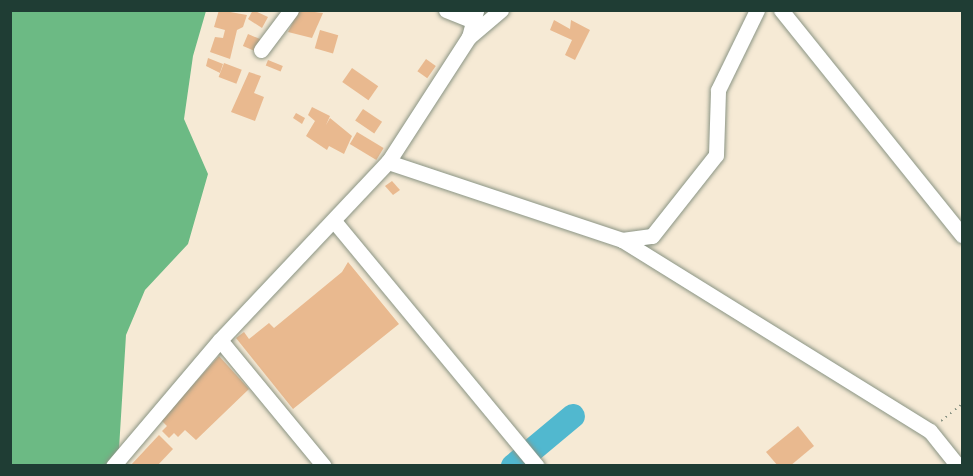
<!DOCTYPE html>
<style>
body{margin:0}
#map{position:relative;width:973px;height:476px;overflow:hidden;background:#f6ead5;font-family:"Libre Bodoni",serif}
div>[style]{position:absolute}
.forest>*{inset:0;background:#6cba84}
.river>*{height:24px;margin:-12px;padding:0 12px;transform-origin:12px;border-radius:12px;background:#51b8cf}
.building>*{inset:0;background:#e9b98f;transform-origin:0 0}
.path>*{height:2px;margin-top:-1px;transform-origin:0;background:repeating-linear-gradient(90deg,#8a9484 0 1.5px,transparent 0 6px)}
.roads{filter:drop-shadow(0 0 2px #8a9484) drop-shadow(0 0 2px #8a9484)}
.minor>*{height:15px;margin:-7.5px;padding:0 7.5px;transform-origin:7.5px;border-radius:7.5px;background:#fff}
span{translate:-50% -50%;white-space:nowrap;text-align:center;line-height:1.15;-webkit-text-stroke:5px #fbf7ec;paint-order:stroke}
.frame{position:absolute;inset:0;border:12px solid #1f3d34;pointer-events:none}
</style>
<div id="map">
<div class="forest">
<div style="clip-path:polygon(10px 11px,206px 11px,193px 56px,184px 119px,208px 174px,188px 244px,145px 290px,126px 335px,118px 465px,11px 465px)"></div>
</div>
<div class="river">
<div style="left:513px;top:466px;width:78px;rotate:-39.8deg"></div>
</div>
<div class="building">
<div style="clip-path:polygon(219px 10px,247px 15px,243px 27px,237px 30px,230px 59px,210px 52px,215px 37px,223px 38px,225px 30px,214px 27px)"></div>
<div style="clip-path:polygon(253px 10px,268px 17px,262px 28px,248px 19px)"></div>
<div style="clip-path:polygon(299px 10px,323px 13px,312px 38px,288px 32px)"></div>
<div style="clip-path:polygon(554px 20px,570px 29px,571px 20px,590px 30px,575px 60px,565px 55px,572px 40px,550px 30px)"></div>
<div style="left:320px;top:30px;width:19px;height:19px;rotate:16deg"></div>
<div style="left:248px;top:34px;width:15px;height:13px;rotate:23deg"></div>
<div style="clip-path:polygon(208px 58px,223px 64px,220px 73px,206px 66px)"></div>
<div style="left:426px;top:59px;width:12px;height:15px;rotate:35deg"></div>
<div style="left:268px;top:60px;width:16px;height:6px;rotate:22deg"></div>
<div style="left:224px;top:63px;width:19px;height:15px;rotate:21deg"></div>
<div style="left:352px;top:68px;width:32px;height:17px;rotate:35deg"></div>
<div style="clip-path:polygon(249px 72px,261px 76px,254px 93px,264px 97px,255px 121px,231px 112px)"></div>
<div style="clip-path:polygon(312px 107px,330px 116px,326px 125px,330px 118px,352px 136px,344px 154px,329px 146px,327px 150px,306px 136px,315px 121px,308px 115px)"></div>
<div style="left:363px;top:109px;width:23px;height:14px;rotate:34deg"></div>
<div style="clip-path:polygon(296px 113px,305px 118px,302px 124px,293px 118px)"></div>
<div style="left:357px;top:132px;width:31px;height:14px;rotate:31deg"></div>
<div style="clip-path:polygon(392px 181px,400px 190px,393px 195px,385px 186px)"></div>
<div style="clip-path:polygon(348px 262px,399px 324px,293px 409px,236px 338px,244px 332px,249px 339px,269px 323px,274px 328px,342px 272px)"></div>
<div style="clip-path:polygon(219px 356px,249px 389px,196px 440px,185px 430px,178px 437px,174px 433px,169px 438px,162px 431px,167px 426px,161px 420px)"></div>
<div style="clip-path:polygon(798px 426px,814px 446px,790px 466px,778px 466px,766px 452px)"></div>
<div style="clip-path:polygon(159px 435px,173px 449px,157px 466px,130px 466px)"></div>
</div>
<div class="path">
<div style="left:941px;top:421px;width:27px;rotate:-39deg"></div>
</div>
<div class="roads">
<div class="minor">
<div style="left:446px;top:10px;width:27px;rotate:22deg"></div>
<div style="left:781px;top:10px;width:289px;rotate:51.2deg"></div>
<div style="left:469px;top:37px;width:28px;rotate:-75deg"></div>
<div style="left:261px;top:50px;width:50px;rotate:-53.1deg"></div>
<div style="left:388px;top:162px;width:247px;rotate:18.4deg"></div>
<div style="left:622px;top:240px;width:362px;rotate:31.8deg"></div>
<div style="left:930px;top:431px;width:45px;rotate:51.3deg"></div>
<div style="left:334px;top:221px;width:318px;rotate:50.4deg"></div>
<div style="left:622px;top:240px;width:30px;rotate:-8deg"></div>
<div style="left:652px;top:236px;width:103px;rotate:-51.7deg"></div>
<div style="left:716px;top:155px;width:65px;rotate:-88.2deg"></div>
<div style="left:718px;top:90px;width:89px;rotate:-64deg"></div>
<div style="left:220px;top:340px;width:163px;rotate:50.5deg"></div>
<div style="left:113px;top:466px;width:165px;rotate:-49.7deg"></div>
<div style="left:220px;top:340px;width:245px;rotate:-46.7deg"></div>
<div style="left:388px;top:162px;width:149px;rotate:-57.1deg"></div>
<div style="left:469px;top:37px;width:42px;rotate:-40.2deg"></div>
</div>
</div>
<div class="frame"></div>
</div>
